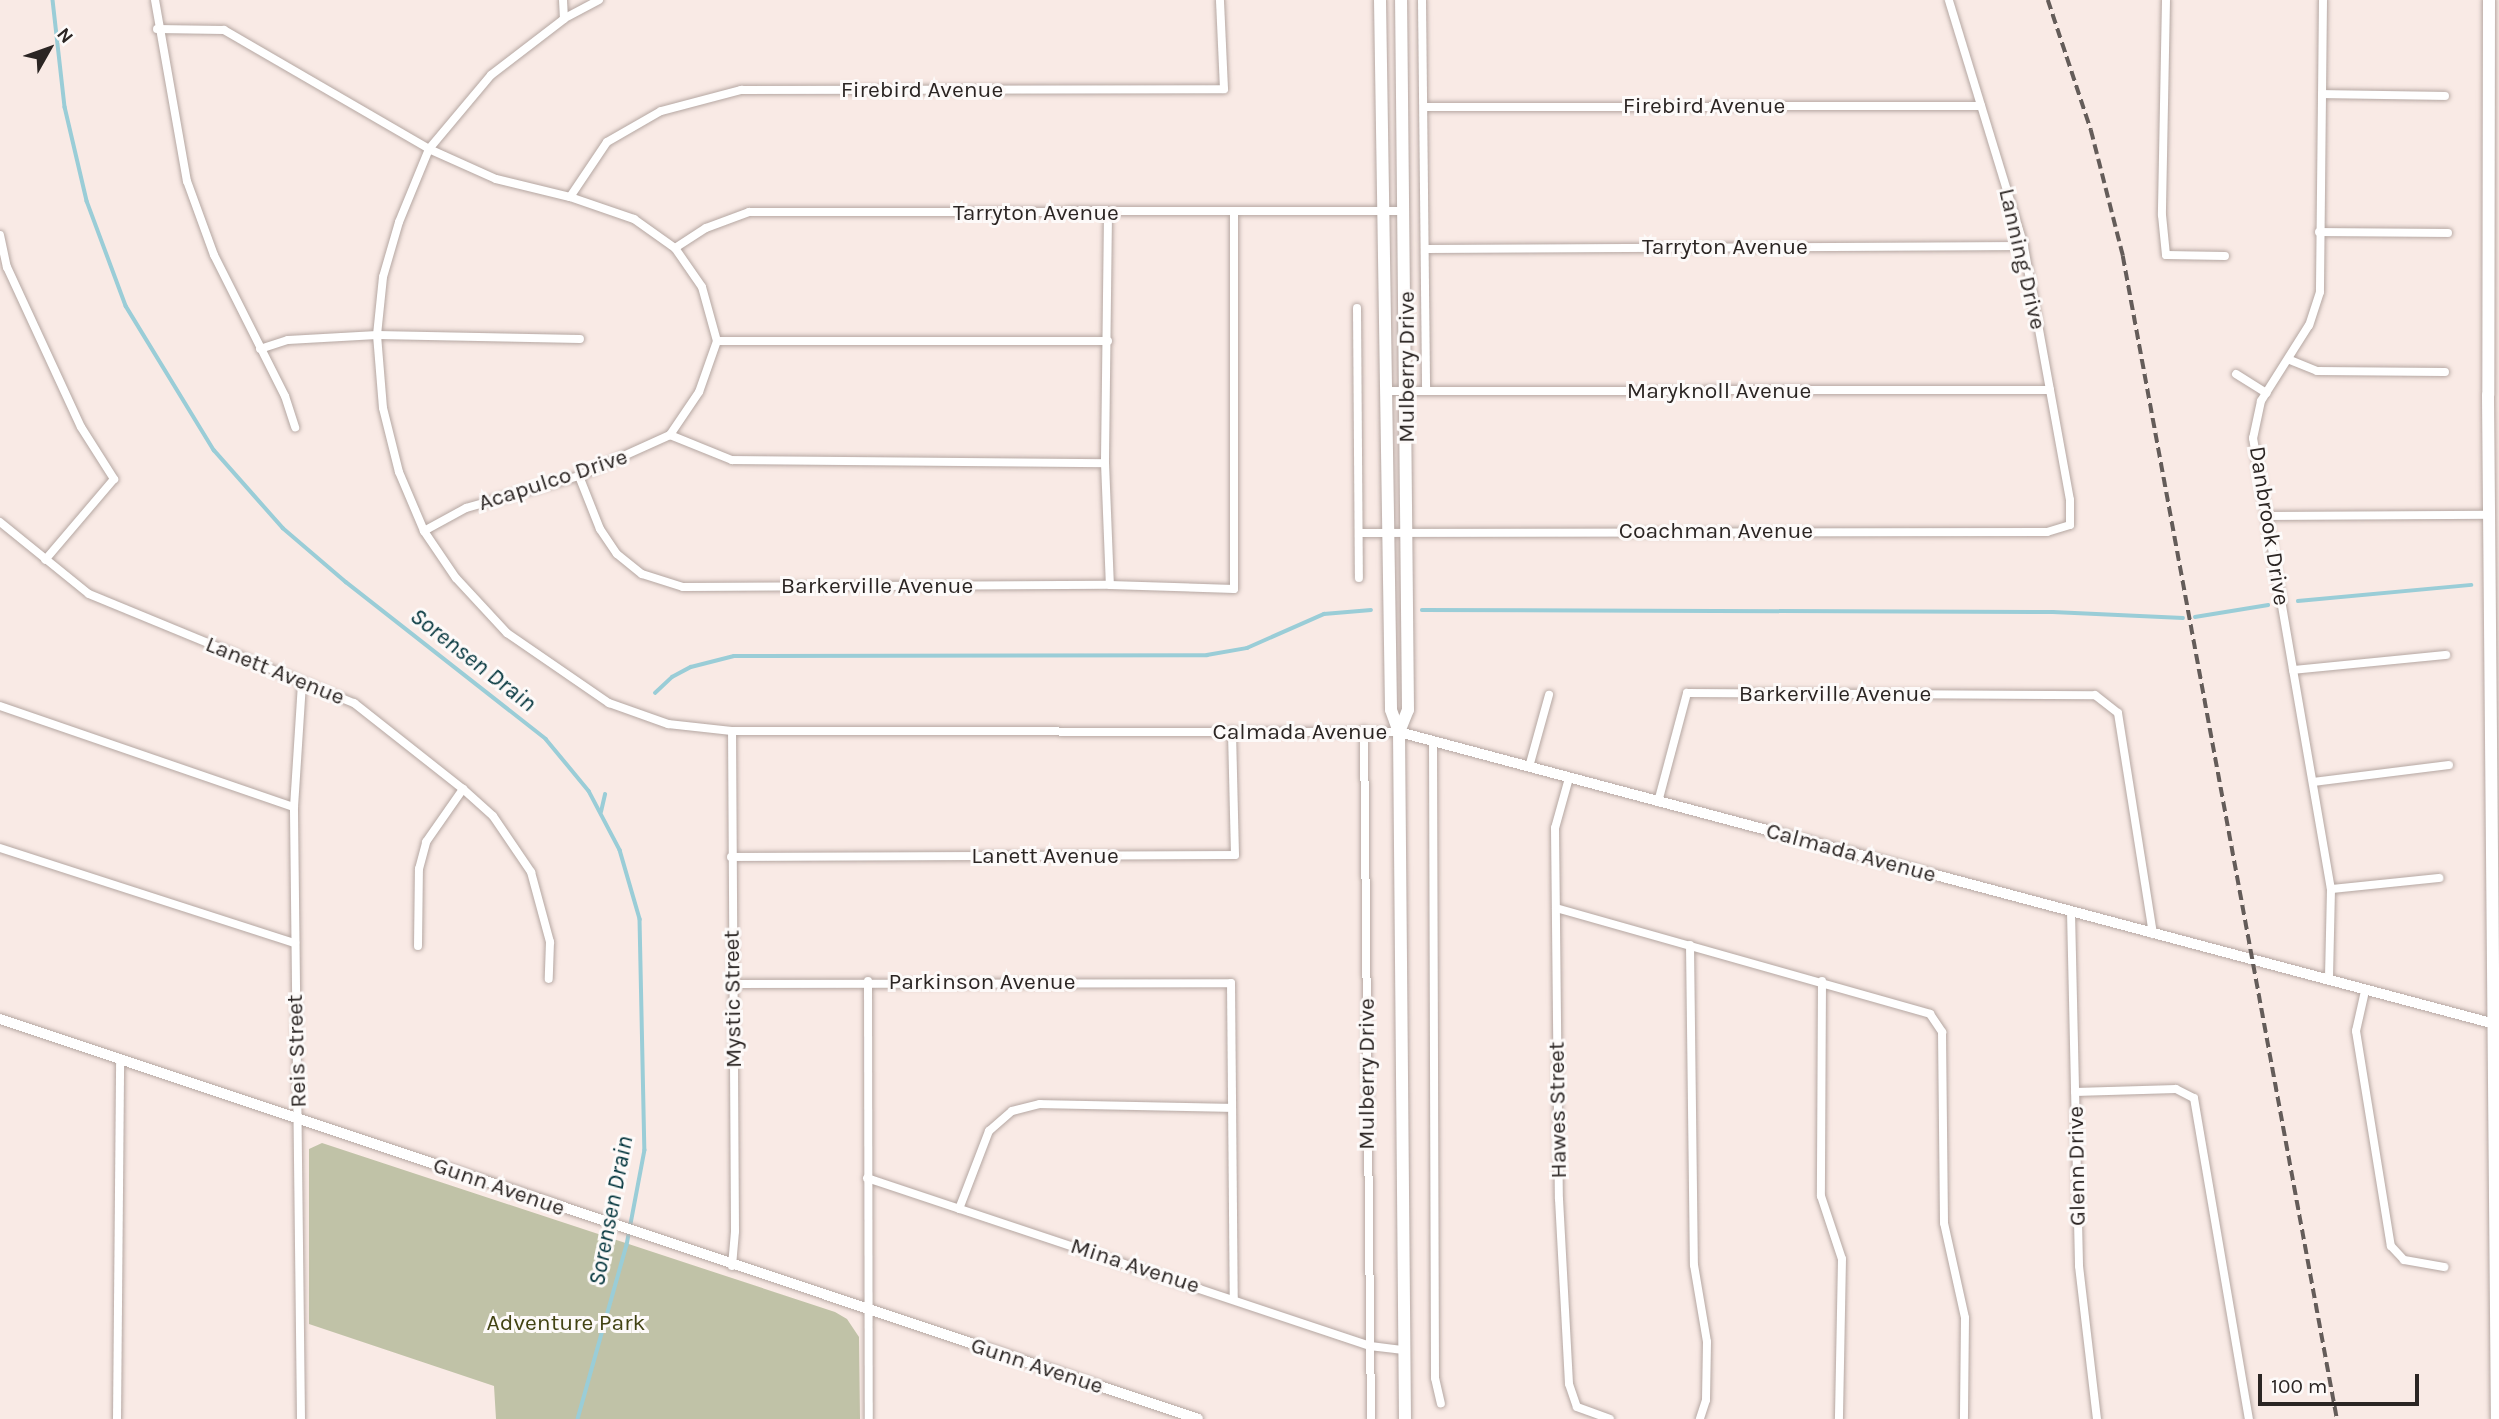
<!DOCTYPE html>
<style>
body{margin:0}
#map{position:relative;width:2499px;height:1419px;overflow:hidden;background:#f9eae5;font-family:Karla,sans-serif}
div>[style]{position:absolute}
.green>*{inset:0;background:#c0c2a7}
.stream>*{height:3.5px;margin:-1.75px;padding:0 1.75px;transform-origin:1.75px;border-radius:1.75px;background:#9acdd7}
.roads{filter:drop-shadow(0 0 2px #b5a7a2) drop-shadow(0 0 2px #b5a7a2)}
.minor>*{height:8px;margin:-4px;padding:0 4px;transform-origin:4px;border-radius:4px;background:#fff}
.tertiary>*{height:10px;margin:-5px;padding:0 5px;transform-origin:5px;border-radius:5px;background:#fff}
.secondary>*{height:12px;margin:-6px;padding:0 6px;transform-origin:6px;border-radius:6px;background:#fff}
.primary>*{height:12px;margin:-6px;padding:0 6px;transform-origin:6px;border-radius:6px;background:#fff}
.rail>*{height:3.5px;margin-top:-1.75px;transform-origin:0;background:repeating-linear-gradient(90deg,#645c59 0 10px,transparent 0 15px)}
span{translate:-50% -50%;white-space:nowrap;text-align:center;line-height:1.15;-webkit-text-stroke:6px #fdfaf9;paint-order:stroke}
.street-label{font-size:23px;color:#2b2523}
.park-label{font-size:23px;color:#424313}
.water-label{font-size:24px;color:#00333b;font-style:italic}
.north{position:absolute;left:14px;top:14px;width:70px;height:70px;-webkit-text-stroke:5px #fdfaf9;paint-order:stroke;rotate:50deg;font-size:19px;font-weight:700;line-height:28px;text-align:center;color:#2b2523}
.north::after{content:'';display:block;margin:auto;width:24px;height:32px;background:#2b2523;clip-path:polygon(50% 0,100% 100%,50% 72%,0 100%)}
.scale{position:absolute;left:2258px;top:1374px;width:161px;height:32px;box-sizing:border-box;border:4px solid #2b2523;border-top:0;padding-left:9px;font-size:21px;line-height:24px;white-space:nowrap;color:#2b2523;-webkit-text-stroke:5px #fdfaf9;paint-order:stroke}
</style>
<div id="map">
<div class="green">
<div style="clip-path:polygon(322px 1143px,835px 1312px,847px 1319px,859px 1337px,860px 1419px,496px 1419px,494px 1386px,309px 1324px,309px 1149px)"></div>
</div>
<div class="stream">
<div style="left:53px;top:0;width:108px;rotate:83.6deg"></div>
<div style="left:65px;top:107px;width:97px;rotate:76.8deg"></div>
<div style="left:87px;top:201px;width:112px;rotate:69.6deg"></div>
<div style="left:126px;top:306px;width:169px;rotate:58.6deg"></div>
<div style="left:214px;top:450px;width:104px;rotate:48.5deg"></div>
<div style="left:283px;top:528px;width:83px;rotate:40.6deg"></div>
<div style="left:346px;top:582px;width:254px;rotate:38.1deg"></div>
<div style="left:546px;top:739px;width:67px;rotate:50.4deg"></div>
<div style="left:589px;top:791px;width:67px;rotate:62.3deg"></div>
<div style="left:620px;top:850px;width:72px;rotate:73.8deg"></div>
<div style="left:640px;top:919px;width:231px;rotate:88.8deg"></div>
<div style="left:645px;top:1150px;width:97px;rotate:100.7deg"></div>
<div style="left:627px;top:1245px;width:181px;rotate:105.7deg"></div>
<div style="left:2298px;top:601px;width:174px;rotate:-5.3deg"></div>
<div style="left:1422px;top:610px;width:631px;rotate:0.18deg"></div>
<div style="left:2053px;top:612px;width:130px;rotate:2.6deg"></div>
<div style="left:2195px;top:617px;width:74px;rotate:-9.3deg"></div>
<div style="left:655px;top:693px;width:23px;rotate:-43deg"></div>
<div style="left:672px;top:677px;width:21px;rotate:-28deg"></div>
<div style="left:691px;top:667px;width:44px;rotate:-14.3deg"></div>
<div style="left:734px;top:656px;width:473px;rotate:-0.1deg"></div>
<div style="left:1207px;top:655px;width:41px;rotate:-9.9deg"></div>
<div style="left:1247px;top:648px;width:84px;rotate:-23.8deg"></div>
<div style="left:1324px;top:614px;width:47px;rotate:-4.9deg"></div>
<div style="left:601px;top:812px;width:18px;rotate:-77deg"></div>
</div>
<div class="roads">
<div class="minor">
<div style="left:155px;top:0;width:184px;rotate:80deg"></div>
<div style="left:187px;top:181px;width:79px;rotate:70deg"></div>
<div style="left:214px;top:255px;width:158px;rotate:63.3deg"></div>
<div style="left:285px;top:396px;width:33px;rotate:72deg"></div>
<div style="left:563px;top:0;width:19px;rotate:87deg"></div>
<div style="left:599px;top:0;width:40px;rotate:152deg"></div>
<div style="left:564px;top:19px;width:92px;rotate:142.5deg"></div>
<div style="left:491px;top:75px;width:97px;rotate:130deg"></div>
<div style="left:429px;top:149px;width:79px;rotate:112.3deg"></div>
<div style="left:399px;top:222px;width:57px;rotate:106.2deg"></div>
<div style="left:383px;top:277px;width:58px;rotate:95.9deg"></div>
<div style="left:377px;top:335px;width:73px;rotate:85.3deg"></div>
<div style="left:383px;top:408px;width:66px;rotate:76deg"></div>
<div style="left:399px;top:472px;width:64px;rotate:67deg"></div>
<div style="left:424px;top:531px;width:57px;rotate:55.8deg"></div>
<div style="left:456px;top:578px;width:75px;rotate:47.2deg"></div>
<div style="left:507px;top:633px;width:124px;rotate:34.5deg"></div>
<div style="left:609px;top:703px;width:63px;rotate:19.6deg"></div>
<div style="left:668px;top:724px;width:64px;rotate:6.2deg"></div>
<div style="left:732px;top:731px;width:667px;rotate:0.09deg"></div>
<div style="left:1422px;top:0;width:391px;rotate:89.4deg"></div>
<div style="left:2166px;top:0;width:215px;rotate:91.1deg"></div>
<div style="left:2162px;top:215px;width:40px;rotate:84.3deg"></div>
<div style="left:2166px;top:255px;width:59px;rotate:1deg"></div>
<div style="left:2323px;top:0;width:292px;rotate:90.6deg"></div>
<div style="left:2320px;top:292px;width:35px;rotate:108deg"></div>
<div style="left:2309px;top:325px;width:90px;rotate:122.3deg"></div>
<div style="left:2261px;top:401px;width:38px;rotate:102deg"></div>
<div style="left:2253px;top:438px;width:458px;rotate:80.2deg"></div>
<div style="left:2331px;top:889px;width:91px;rotate:91.3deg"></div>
<div style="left:157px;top:29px;width:67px;rotate:0.9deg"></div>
<div style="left:224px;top:30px;width:237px;rotate:30.1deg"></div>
<div style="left:429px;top:149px;width:73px;rotate:24.1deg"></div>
<div style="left:496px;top:179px;width:76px;rotate:13.7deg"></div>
<div style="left:570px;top:197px;width:68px;rotate:19deg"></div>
<div style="left:634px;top:219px;width:50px;rotate:35.3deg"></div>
<div style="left:675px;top:248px;width:47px;rotate:55.3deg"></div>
<div style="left:702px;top:287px;width:56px;rotate:74.5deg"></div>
<div style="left:717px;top:341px;width:54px;rotate:109.4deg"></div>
<div style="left:699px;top:392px;width:52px;rotate:124deg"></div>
<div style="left:670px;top:435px;width:100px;rotate:155.7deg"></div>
<div style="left:579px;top:476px;width:117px;rotate:164.2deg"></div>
<div style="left:466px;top:508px;width:48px;rotate:151.3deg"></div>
<div style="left:2322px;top:94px;width:123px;rotate:0.9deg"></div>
<div style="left:1426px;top:107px;width:555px;rotate:-0.1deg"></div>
<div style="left:570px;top:197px;width:66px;rotate:-56.1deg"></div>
<div style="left:607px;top:142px;width:62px;rotate:-29.9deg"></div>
<div style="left:661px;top:111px;width:83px;rotate:-14.7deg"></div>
<div style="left:741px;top:90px;width:483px;rotate:-0.1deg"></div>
<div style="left:1224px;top:89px;width:89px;rotate:-92.6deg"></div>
<div style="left:1108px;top:214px;width:249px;rotate:90.7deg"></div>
<div style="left:1105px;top:463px;width:122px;rotate:87.7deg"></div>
<div style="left:2319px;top:232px;width:129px;rotate:0.4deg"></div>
<div style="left:0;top:235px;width:33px;rotate:78deg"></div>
<div style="left:7px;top:267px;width:176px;rotate:65.2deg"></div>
<div style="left:81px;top:427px;width:62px;rotate:57.6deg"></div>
<div style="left:114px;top:479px;width:106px;rotate:130.4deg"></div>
<div style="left:675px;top:248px;width:37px;rotate:-33deg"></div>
<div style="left:706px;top:228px;width:46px;rotate:-20.4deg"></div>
<div style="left:749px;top:212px;width:656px;rotate:-0.09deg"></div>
<div style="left:1425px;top:249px;width:599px;rotate:-0.29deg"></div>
<div style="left:1357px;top:308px;width:270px;rotate:89.6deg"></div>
<div style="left:717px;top:341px;width:391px"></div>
<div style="left:260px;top:349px;width:29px;rotate:-18deg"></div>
<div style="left:288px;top:340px;width:89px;rotate:-3.2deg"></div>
<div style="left:377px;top:335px;width:203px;rotate:1.1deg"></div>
<div style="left:2290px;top:360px;width:29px;rotate:22deg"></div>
<div style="left:2317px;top:371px;width:128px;rotate:0.4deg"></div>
<div style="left:2236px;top:374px;width:36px;rotate:32deg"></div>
<div style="left:1388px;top:391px;width:662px;rotate:-0.09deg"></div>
<div style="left:670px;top:435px;width:67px;rotate:22deg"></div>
<div style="left:732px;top:460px;width:373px;rotate:0.5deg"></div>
<div style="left:579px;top:476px;width:57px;rotate:68.4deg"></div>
<div style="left:600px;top:529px;width:30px;rotate:56deg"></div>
<div style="left:617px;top:554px;width:32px;rotate:39deg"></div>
<div style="left:642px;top:574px;width:43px;rotate:17.6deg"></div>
<div style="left:683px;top:587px;width:427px;rotate:-0.3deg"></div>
<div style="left:1110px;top:585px;width:124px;rotate:1.8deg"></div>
<div style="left:1234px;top:589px;width:376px;rotate:-90deg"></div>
<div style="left:2267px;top:516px;width:224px;rotate:-0.3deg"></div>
<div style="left:0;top:522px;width:114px;rotate:39deg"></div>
<div style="left:89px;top:594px;width:287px;rotate:22.4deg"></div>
<div style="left:354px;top:703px;width:139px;rotate:38.3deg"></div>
<div style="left:463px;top:789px;width:40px;rotate:42deg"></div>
<div style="left:493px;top:816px;width:68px;rotate:55.8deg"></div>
<div style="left:531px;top:872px;width:73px;rotate:74.8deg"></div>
<div style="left:550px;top:942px;width:37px;rotate:92deg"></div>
<div style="left:1362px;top:533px;width:685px;rotate:-0.08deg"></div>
<div style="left:2047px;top:532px;width:24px;rotate:-17deg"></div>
<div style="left:2070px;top:525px;width:25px;rotate:-90deg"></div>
<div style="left:2070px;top:500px;width:258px;rotate:-100.3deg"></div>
<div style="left:2024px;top:246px;width:257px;rotate:-107deg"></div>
<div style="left:2293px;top:670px;width:154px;rotate:-5.6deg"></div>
<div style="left:0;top:706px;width:311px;rotate:19deg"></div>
<div style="left:1364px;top:730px;width:689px;rotate:89.42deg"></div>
<div style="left:1433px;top:742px;width:636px;rotate:89.82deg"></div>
<div style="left:1435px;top:1378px;width:26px;rotate:77deg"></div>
<div style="left:1529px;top:767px;width:75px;rotate:-74.5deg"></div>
<div style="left:1569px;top:778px;width:52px;rotate:105.6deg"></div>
<div style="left:1555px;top:828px;width:371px;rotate:89.4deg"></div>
<div style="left:1559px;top:1199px;width:185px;rotate:86.9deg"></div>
<div style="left:1569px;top:1384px;width:24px;rotate:71deg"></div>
<div style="left:1577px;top:1407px;width:35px;rotate:20deg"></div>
<div style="left:2313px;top:782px;width:137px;rotate:-7.1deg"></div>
<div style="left:1658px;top:802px;width:113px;rotate:-75.1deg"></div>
<div style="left:1687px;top:693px;width:408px;rotate:0.3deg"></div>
<div style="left:2095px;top:695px;width:29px;rotate:38deg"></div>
<div style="left:2118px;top:713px;width:224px;rotate:81deg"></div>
<div style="left:0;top:848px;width:310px;rotate:17.9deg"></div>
<div style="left:731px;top:857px;width:504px;rotate:-0.23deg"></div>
<div style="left:1235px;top:855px;width:124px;rotate:-91.4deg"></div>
<div style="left:2331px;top:889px;width:109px;rotate:-5.8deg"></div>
<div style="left:1556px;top:908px;width:389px;rotate:15.8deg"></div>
<div style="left:1930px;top:1014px;width:22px;rotate:56deg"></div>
<div style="left:1942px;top:1032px;width:191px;rotate:89.4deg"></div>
<div style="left:1944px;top:1223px;width:97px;rotate:77.5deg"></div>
<div style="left:1965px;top:1318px;width:101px;rotate:90.6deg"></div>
<div style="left:2071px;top:912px;width:354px;rotate:88.7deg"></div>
<div style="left:2079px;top:1266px;width:154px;rotate:83.3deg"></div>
<div style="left:1690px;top:945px;width:320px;rotate:89.3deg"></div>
<div style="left:1694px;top:1265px;width:78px;rotate:80.4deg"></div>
<div style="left:1707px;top:1342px;width:58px;rotate:91deg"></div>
<div style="left:1706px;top:1400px;width:20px;rotate:108deg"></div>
<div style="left:418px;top:946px;width:77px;rotate:-89.3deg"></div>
<div style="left:419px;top:869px;width:28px;rotate:-75deg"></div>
<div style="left:426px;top:842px;width:65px;rotate:-55.1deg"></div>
<div style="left:868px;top:981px;width:438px;rotate:89.9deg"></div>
<div style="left:1822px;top:981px;width:215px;rotate:90.3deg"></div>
<div style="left:1821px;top:1196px;width:66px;rotate:71.6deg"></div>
<div style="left:1842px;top:1259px;width:160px;rotate:91.1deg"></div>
<div style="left:734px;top:984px;width:497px;rotate:-0.1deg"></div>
<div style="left:1231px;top:983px;width:315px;rotate:89.5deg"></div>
<div style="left:2365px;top:991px;width:41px;rotate:102.7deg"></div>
<div style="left:2356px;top:1031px;width:218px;rotate:80.8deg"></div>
<div style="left:2391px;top:1246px;width:19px;rotate:47deg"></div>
<div style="left:2404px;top:1260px;width:41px;rotate:9.9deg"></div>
<div style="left:2075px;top:1092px;width:101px;rotate:-1.7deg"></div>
<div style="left:2176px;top:1089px;width:20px;rotate:27deg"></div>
<div style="left:2194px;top:1098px;width:326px;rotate:80.3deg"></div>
<div style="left:867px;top:1178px;width:530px;rotate:18.47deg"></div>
<div style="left:1370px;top:1346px;width:34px;rotate:7deg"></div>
<div style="left:959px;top:1209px;width:84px;rotate:-69deg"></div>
<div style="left:989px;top:1131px;width:30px;rotate:-41deg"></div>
<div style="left:1012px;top:1111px;width:29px;rotate:-14deg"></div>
<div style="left:1040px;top:1104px;width:192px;rotate:1.2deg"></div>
<div style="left:732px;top:1266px;width:35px;rotate:-85deg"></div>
<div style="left:735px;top:1231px;width:500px;rotate:-90.34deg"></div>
<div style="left:117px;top:1419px;width:359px;rotate:-89.5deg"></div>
<div style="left:301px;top:1419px;width:612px;rotate:-90.66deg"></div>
<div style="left:294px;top:807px;width:123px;rotate:-86.3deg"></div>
</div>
<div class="tertiary">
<div style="left:1399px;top:732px;width:1138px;rotate:14.92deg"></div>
<div style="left:0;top:1019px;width:1263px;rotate:18.46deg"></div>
</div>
<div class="secondary">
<div style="left:2489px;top:0;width:395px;rotate:90.1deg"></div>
<div style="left:2488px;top:395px;width:1024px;rotate:89.5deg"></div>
</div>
<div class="primary">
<div style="left:1380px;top:0;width:710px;rotate:89.11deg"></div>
<div style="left:1391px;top:710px;width:23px;rotate:70deg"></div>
<div style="left:1399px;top:732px;width:687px;rotate:89.5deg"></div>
<div style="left:1399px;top:732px;width:24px;rotate:-68deg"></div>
<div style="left:1408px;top:710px;width:710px;rotate:-90.56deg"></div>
</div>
</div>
<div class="rail">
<div style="left:2048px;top:0;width:137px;rotate:71.7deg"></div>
<div style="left:2091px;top:130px;width:130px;rotate:75.7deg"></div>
<div style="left:2123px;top:256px;width:1183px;rotate:79.57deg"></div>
</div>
<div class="street-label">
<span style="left:922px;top:90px">Firebird Avenue</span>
<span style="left:1704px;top:106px">Firebird Avenue</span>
<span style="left:1036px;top:213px">Tarryton Avenue</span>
<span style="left:1725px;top:247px">Tarryton Avenue</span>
<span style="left:2022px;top:259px;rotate:77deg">Lanning Drive</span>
<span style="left:1407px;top:367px;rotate:-90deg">Mulberry Drive</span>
<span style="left:1719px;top:391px">Maryknoll Avenue</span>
<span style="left:553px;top:480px;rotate:-18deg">Acapulco Drive</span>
<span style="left:2269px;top:526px;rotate:81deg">Danbrook Drive</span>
<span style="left:1716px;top:531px">Coachman Avenue</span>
<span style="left:877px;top:586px">Barkerville Avenue</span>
<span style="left:275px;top:671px;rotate:22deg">Lanett Avenue</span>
<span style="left:1835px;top:694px">Barkerville Avenue</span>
<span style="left:1300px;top:732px">Calmada Avenue</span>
<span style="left:1851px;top:853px;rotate:15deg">Calmada Avenue</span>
<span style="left:1045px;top:856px">Lanett Avenue</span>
<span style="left:982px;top:982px">Parkinson Avenue</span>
<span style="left:733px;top:999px;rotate:-91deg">Mystic Street</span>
<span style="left:297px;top:1051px;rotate:-92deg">Reis Street</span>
<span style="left:1367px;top:1074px;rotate:-90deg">Mulberry Drive</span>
<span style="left:1558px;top:1110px;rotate:-91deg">Hawes Street</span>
<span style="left:2077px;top:1166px;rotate:-91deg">Glenn Drive</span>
<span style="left:499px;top:1187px;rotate:19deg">Gunn Avenue</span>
<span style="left:1135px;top:1266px;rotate:18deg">Mina Avenue</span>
<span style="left:1037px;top:1366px;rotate:18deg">Gunn Avenue</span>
</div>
<div class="park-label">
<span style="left:566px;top:1323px">Adventure Park</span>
</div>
<div class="water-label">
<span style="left:473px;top:660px;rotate:38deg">Sorensen Drain</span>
<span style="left:611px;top:1211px;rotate:-79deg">Sorensen Drain</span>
</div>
<div class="north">N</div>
<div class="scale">100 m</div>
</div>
